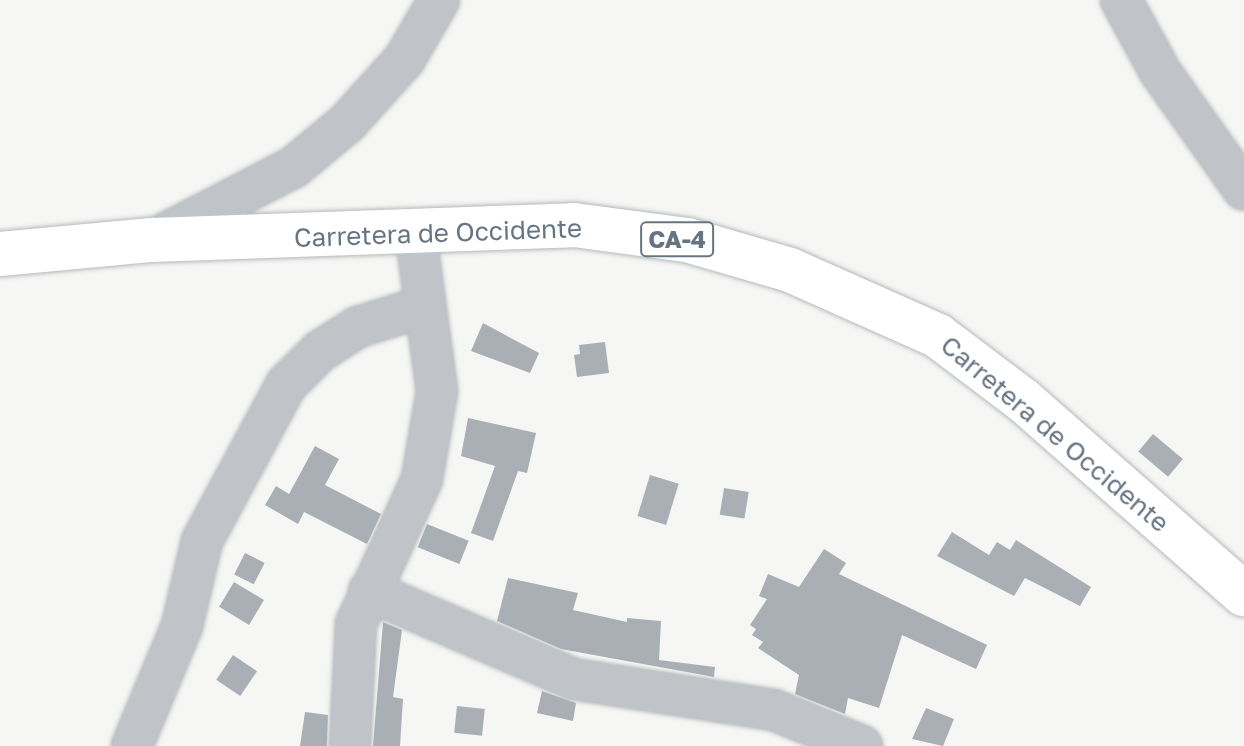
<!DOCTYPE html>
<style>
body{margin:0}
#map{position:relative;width:1244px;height:746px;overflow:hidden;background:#f6f7f4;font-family:"Golos Text",sans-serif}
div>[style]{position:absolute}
.building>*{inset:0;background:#a9afb5;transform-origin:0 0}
.roads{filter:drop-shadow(0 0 2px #b5b9bd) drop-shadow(0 0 2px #b5b9bd)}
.minor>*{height:40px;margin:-20px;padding:0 20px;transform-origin:20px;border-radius:20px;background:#c0c3c7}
.major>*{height:44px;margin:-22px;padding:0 22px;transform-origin:22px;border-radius:22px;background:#fff}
span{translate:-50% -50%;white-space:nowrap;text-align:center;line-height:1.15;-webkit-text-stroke:8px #fff;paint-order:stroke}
.shield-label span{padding:2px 6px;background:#fff;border:2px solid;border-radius:6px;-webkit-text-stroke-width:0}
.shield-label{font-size:24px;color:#677583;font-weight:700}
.street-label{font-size:26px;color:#677583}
</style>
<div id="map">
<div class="building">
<div style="clip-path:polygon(483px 323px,539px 353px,530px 373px,471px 351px)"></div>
<div style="clip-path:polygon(605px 342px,609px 373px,577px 377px,574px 355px,580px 354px,579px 345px)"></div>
<div style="clip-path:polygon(468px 418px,536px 433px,527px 473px,518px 471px,493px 541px,471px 533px,495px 466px,461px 456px)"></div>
<div style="left:1153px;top:434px;width:39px;height:23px;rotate:40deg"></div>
<div style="clip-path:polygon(315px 446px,339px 459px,325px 485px,381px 514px,367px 544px,304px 512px,298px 524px,265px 505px,276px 486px,289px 494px)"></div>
<div style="left:650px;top:475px;width:30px;height:43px;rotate:17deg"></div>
<div style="left:724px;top:488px;width:25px;height:27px;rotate:9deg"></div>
<div style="left:427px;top:524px;width:45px;height:25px;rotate:22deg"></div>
<div style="clip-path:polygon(952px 532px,989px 555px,997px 542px,1010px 550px,1016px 540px,1091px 587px,1080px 606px,1025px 578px,1014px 596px,937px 556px)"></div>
<div style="clip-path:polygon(824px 549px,846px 563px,839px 574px,987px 645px,976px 669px,902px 635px,879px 708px,848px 698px,845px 714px,795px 694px,799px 675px,758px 648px,763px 642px,752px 635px,756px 629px,750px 625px,767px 599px,759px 596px,768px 574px,799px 587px)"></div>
<div style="left:245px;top:553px;width:22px;height:24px;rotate:27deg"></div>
<div style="clip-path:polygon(508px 578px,578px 593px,573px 610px,627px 622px,627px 618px,661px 621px,659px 660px,715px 667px,714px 677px,561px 649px,497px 621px)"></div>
<div style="left:234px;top:582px;width:35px;height:29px;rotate:31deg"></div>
<div style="clip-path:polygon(383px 622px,402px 630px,393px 697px,403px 699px,400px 746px,373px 746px)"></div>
<div style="left:233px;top:655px;width:29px;height:30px;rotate:34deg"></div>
<div style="clip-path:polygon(542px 691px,576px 703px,573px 721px,537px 713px)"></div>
<div style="left:457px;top:706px;width:28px;height:27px;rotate:6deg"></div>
<div style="clip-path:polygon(926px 708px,954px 719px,943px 746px,912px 739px)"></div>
<div style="clip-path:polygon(305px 712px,328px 715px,327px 746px,300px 746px)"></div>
</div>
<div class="roads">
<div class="minor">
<div style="left:1121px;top:0;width:83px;rotate:61.3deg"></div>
<div style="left:1161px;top:73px;width:143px;rotate:54.6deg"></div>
<div style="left:155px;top:239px;width:157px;rotate:-27.4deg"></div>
<div style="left:294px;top:167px;width:69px;rotate:-39.7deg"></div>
<div style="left:347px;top:123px;width:85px;rotate:-47.9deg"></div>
<div style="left:404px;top:60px;width:69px;rotate:-59.7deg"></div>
<div style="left:369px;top:591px;width:222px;rotate:23.3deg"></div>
<div style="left:573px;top:679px;width:203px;rotate:8.8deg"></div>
<div style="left:774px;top:710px;width:95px;rotate:22.2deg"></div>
<div style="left:132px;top:746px;width:130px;rotate:-67.4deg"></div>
<div style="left:182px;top:626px;width:87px;rotate:-76.8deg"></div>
<div style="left:202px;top:541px;width:177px;rotate:-61.7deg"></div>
<div style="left:286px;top:385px;width:48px;rotate:-45deg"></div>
<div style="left:320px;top:351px;width:45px;rotate:-32.3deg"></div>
<div style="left:358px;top:327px;width:67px;rotate:-17.4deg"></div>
<div style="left:350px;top:746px;width:122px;rotate:-87.2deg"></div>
<div style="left:356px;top:624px;width:159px;rotate:-65.5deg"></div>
<div style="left:422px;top:479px;width:89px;rotate:-80.3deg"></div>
<div style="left:437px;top:391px;width:157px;rotate:-97.7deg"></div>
</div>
<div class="major">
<div style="left:0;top:254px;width:153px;rotate:-5.3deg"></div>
<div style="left:152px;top:240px;width:422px;rotate:-2deg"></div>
<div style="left:574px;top:225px;width:114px;rotate:7.6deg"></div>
<div style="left:687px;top:240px;width:107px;rotate:16.2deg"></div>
<div style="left:790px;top:270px;width:162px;rotate:24deg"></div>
<div style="left:938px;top:336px;width:108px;rotate:37.1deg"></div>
<div style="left:1024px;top:401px;width:293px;rotate:41.3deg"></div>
</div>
</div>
<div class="shield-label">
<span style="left:677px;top:239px">CA-4</span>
</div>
<div class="street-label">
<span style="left:438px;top:233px;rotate:-2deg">Carretera de Occidente</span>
<span style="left:1055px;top:434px;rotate:40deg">Carretera de Occidente</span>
</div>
</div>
